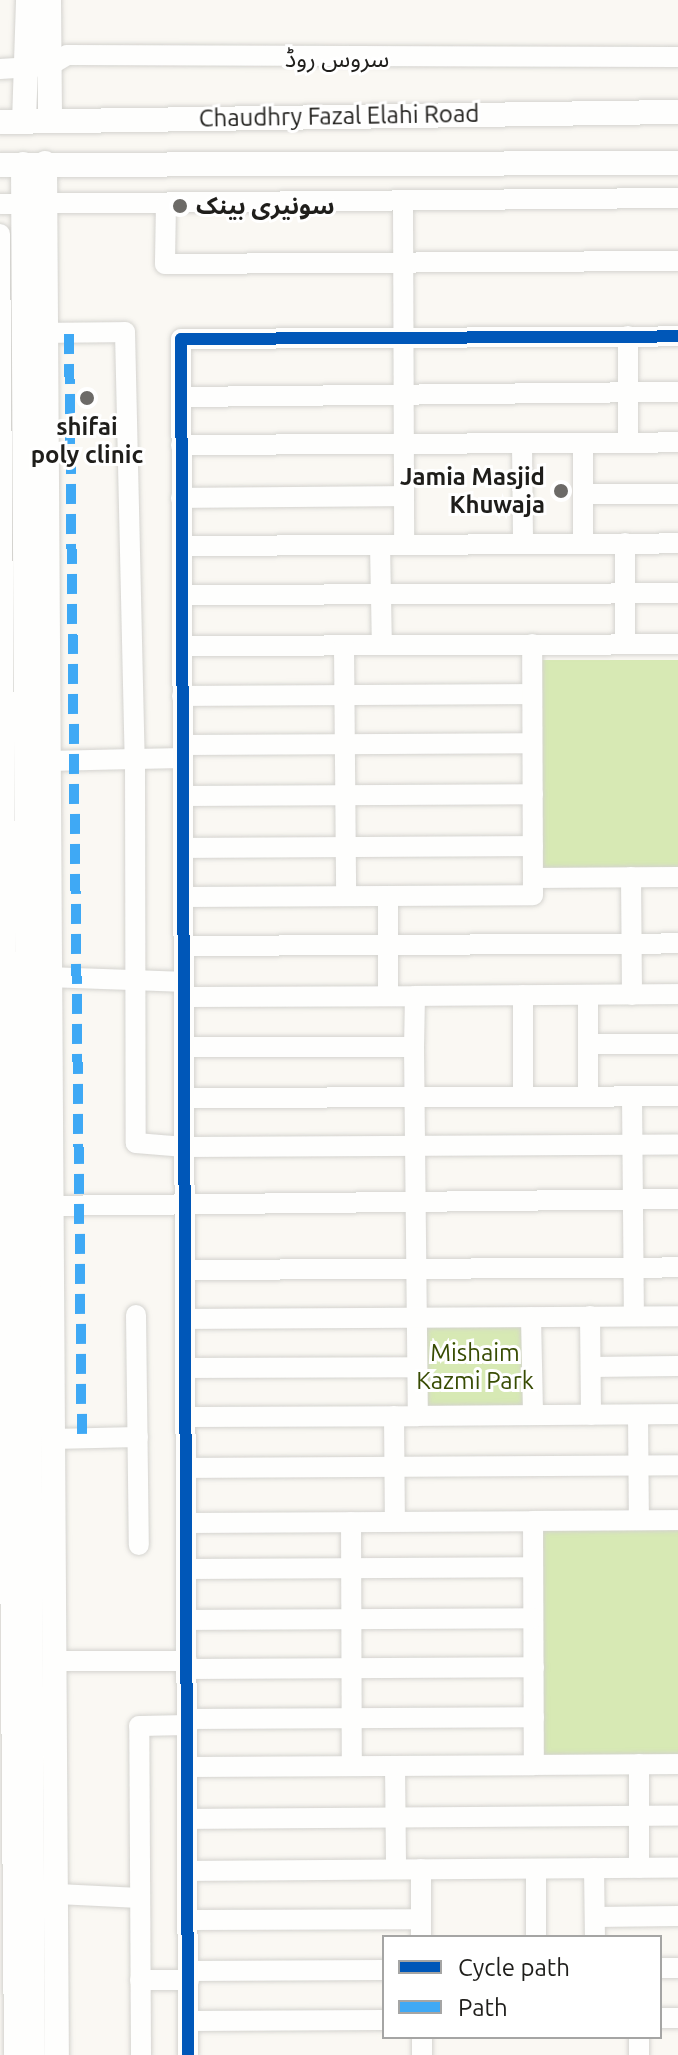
<!DOCTYPE html>
<meta charset="utf-8">
<style>
body{margin:0}
#map{position:relative;width:678px;height:2055px;overflow:hidden;background:#faf8f3;font-family:Ubuntu,"Noto Sans Arabic",sans-serif}
div>[style]{position:absolute}
.green>*{inset:0;background:#d7e9b4;transform-origin:0 0}
.roads{filter:drop-shadow(0 0 2px #d4d3cf) drop-shadow(0 0 2px #d4d3cf)}
.minor>*{height:20px;margin:-10px;padding:0 10px;transform-origin:10px;border-radius:10px;background:#fefefd}
.major>*{height:24px;margin:-12px;padding:0 12px;transform-origin:12px;border-radius:12px;background:#fefefd}
.quiet>*{height:10px;margin-top:-5px;transform-origin:0;background:repeating-linear-gradient(90deg,#3fa9f5 0 20px,transparent 0 30px)}
.cycleway>*{height:12px;margin:-6px;padding:0 6px;transform-origin:6px;border-radius:6px;background:#0057b8}
.dots>*{width:22px;height:22px;translate:-50% -50%;box-sizing:border-box;border:4px solid #fff;border-radius:50%}
span{translate:-50% -50%;white-space:nowrap;text-align:center;line-height:1.15;-webkit-text-stroke:6px #fff;paint-order:stroke}
.street-label{font-size:24px;color:#1f1e1b}
.poi-label{font-size:24px;color:#1f1e1b;font-weight:700}
.left{translate:0 -50%;text-align:left}
.right{translate:-100% -50%;text-align:right}
.park-label{font-size:24px;color:#384c03}
.legend{position:absolute;left:382px;top:1935px;width:280px;height:104px;box-sizing:border-box;background:#fff;border:2px solid #a5a5a4;margin:0;padding:10px 14px;list-style:none;font-size:24px;color:#1f1e1b}
.legend li{display:flex;align-items:center;gap:16px;height:40px}
.legend b{width:40px;border:2px solid #a5a5a4}
</style>
<div id="map">
<div class="green">
<div style="left:678px;top:660px;width:209px;height:140px;rotate:90deg"></div>
<div style="left:417px;top:1317px;width:114px;height:99px"></div>
<div style="left:678px;top:1523px;width:237px;height:142px;rotate:90deg"></div>
</div>
<div class="roads">
<div class="minor">
<div style="left:0;top:69px;width:49px;rotate:-3.5deg"></div>
<div style="left:49px;top:66px;width:21px;rotate:-31deg"></div>
<div style="left:67px;top:55px;width:611px;rotate:0.19deg"></div>
<div style="left:0;top:204px;width:678px;rotate:-0.51deg"></div>
<div style="left:166px;top:204px;width:60px;rotate:91deg"></div>
<div style="left:165px;top:264px;width:513px;rotate:-0.34deg"></div>
<div style="left:403px;top:204px;width:340px;rotate:89.8deg"></div>
<div style="left:0;top:234px;width:1821px;rotate:89.56deg"></div>
<div style="left:46px;top:333px;width:79px;rotate:-0.7deg"></div>
<div style="left:125px;top:332px;width:427px;rotate:88.7deg"></div>
<div style="left:135px;top:759px;width:88px;rotate:178.7deg"></div>
<div style="left:628px;top:336px;width:107px;rotate:90deg"></div>
<div style="left:181px;top:397px;width:497px;rotate:-0.6deg"></div>
<div style="left:522px;top:443px;width:101px;rotate:89.4deg"></div>
<div style="left:583px;top:443px;width:101px;rotate:90deg"></div>
<div style="left:181px;top:445px;width:497px;rotate:-0.3deg"></div>
<div style="left:583px;top:494px;width:95px"></div>
<div style="left:181px;top:498px;width:223px;rotate:-0.5deg"></div>
<div style="left:380px;top:545px;width:100px;rotate:88.9deg"></div>
<div style="left:182px;top:546px;width:496px;rotate:-0.3deg"></div>
<div style="left:182px;top:595px;width:496px;rotate:-0.2deg"></div>
<div style="left:625px;top:644px;width:101px;rotate:-90deg"></div>
<div style="left:182px;top:646px;width:496px;rotate:-0.2deg"></div>
<div style="left:344px;top:646px;width:250px;rotate:89.5deg"></div>
<div style="left:182px;top:696px;width:350px;rotate:-0.3deg"></div>
<div style="left:183px;top:745px;width:349px;rotate:-0.3deg"></div>
<div style="left:183px;top:758px;width:48px;rotate:178.8deg"></div>
<div style="left:135px;top:759px;width:384px;rotate:89.9deg"></div>
<div style="left:136px;top:1143px;width:49px;rotate:4.7deg"></div>
<div style="left:185px;top:1147px;width:493px;rotate:-0.3deg"></div>
<div style="left:183px;top:796px;width:350px;rotate:-0.3deg"></div>
<div style="left:183px;top:848px;width:350px;rotate:-0.3deg"></div>
<div style="left:631px;top:877px;width:118px;rotate:89.5deg"></div>
<div style="left:533px;top:878px;width:145px;rotate:-0.4deg"></div>
<div style="left:388px;top:896px;width:100px;rotate:90deg"></div>
<div style="left:183px;top:897px;width:350px;rotate:-0.3deg"></div>
<div style="left:533px;top:895px;width:251px;rotate:-90.2deg"></div>
<div style="left:184px;top:946px;width:494px;rotate:-0.3deg"></div>
<div style="left:50px;top:977px;width:134px;rotate:2.1deg"></div>
<div style="left:678px;top:994px;width:263px;rotate:179.6deg"></div>
<div style="left:415px;top:996px;width:51px;rotate:91.1deg"></div>
<div style="left:414px;top:1047px;width:369px;rotate:89.4deg"></div>
<div style="left:418px;top:1416px;width:260px;rotate:-0.4deg"></div>
<div style="left:523px;top:995px;width:101px;rotate:90deg"></div>
<div style="left:588px;top:995px;width:101px;rotate:90deg"></div>
<div style="left:184px;top:997px;width:231px;rotate:-0.2deg"></div>
<div style="left:588px;top:1044px;width:90px"></div>
<div style="left:184px;top:1047px;width:230px"></div>
<div style="left:632px;top:1096px;width:220px;rotate:89.5deg"></div>
<div style="left:185px;top:1098px;width:493px;rotate:-0.2deg"></div>
<div style="left:38px;top:1206px;width:640px;rotate:-0.63deg"></div>
<div style="left:185px;top:1270px;width:493px;rotate:-0.3deg"></div>
<div style="left:136px;top:1315px;width:230px;rotate:89.3deg"></div>
<div style="left:590px;top:1316px;width:99px;rotate:89.4deg"></div>
<div style="left:531px;top:1317px;width:98px;rotate:88.8deg"></div>
<div style="left:186px;top:1319px;width:492px;rotate:-0.3deg"></div>
<div style="left:591px;top:1367px;width:87px;rotate:-0.7deg"></div>
<div style="left:186px;top:1368px;width:231px;rotate:-0.2deg"></div>
<div style="left:638px;top:1415px;width:105px;rotate:89.5deg"></div>
<div style="left:394px;top:1416px;width:106px;rotate:89.5deg"></div>
<div style="left:186px;top:1417px;width:232px;rotate:-0.2deg"></div>
<div style="left:53px;top:1439px;width:85px;rotate:-1.3deg"></div>
<div style="left:186px;top:1468px;width:492px;rotate:-0.3deg"></div>
<div style="left:678px;top:1520px;width:145px;rotate:179.6deg"></div>
<div style="left:533px;top:1521px;width:244px;rotate:89.8deg"></div>
<div style="left:534px;top:1765px;width:144px;rotate:-0.4deg"></div>
<div style="left:351px;top:1522px;width:244px;rotate:89.8deg"></div>
<div style="left:187px;top:1523px;width:346px;rotate:-0.3deg"></div>
<div style="left:187px;top:1569px;width:346px;rotate:-0.3deg"></div>
<div style="left:187px;top:1620px;width:346px;rotate:-0.3deg"></div>
<div style="left:55px;top:1661px;width:132px"></div>
<div style="left:187px;top:1669px;width:347px;rotate:-0.3deg"></div>
<div style="left:188px;top:1719px;width:346px;rotate:-0.3deg"></div>
<div style="left:639px;top:1764px;width:104px;rotate:90deg"></div>
<div style="left:395px;top:1766px;width:103px;rotate:89.4deg"></div>
<div style="left:188px;top:1767px;width:346px;rotate:-0.3deg"></div>
<div style="left:188px;top:1819px;width:490px;rotate:-0.4deg"></div>
<div style="left:594px;top:1868px;width:69px;rotate:89.2deg"></div>
<div style="left:421px;top:1869px;width:68px;rotate:90deg"></div>
<div style="left:536px;top:1869px;width:68px;rotate:90deg"></div>
<div style="left:189px;top:1871px;width:489px;rotate:-0.4deg"></div>
<div style="left:57px;top:1894px;width:83px;rotate:2.8deg"></div>
<div style="left:595px;top:1917px;width:83px;rotate:-0.7deg"></div>
<div style="left:189px;top:1920px;width:232px;rotate:-0.2deg"></div>
<div style="left:660px;top:1968px;width:18px"></div>
<div style="left:189px;top:1971px;width:195px;rotate:-0.3deg"></div>
<div style="left:140px;top:1980px;width:49px"></div>
<div style="left:660px;top:2018px;width:18px"></div>
<div style="left:189px;top:2021px;width:195px;rotate:-0.3deg"></div>
<div style="left:422px;top:2037px;width:18px;rotate:90deg"></div>
<div style="left:141px;top:2055px;width:329px;rotate:-90.3deg"></div>
<div style="left:139px;top:1726px;width:49px;rotate:-1.2deg"></div>
<div style="left:188px;top:2055px;width:1716px;rotate:-90.23deg"></div>
<div style="left:181px;top:339px;width:497px;rotate:-0.3deg"></div>
<div style="left:639px;top:2055px;width:18px;rotate:-90deg"></div>
</div>
<div class="major">
<div style="left:49px;top:0;width:121px;rotate:89.5deg"></div>
<div style="left:0;top:122px;width:678px;rotate:-0.85deg"></div>
<div style="left:24px;top:122px;width:122px;rotate:-88.1deg"></div>
<div style="left:45px;top:163px;width:1892px;rotate:89.64deg"></div>
<div style="left:23px;top:164px;width:1891px;rotate:89.7deg"></div>
<div style="left:0;top:165px;width:678px;rotate:-0.17deg"></div>
</div>
</div>
<div class="quiet">
<div style="left:69px;top:334px;width:1104px;rotate:89.33deg"></div>
</div>
<div class="cycleway">
<div style="left:188px;top:2055px;width:1716px;rotate:-90.23deg"></div>
<div style="left:181px;top:339px;width:497px;rotate:-0.3deg"></div>
</div>
<div class="dots">
<div style="left:180px;top:206px;background:#6c6a67"></div>
<div style="left:87px;top:398px;background:#6c6a67"></div>
<div style="left:561px;top:491px;background:#6c6a67"></div>
</div>
<div class="street-label">
<span style="left:337px;top:59px">سروس روڈ</span>
<span style="left:339px;top:116px;rotate:-1deg">Chaudhry Fazal Elahi Road</span>
</div>
<div class="poi-label">
<span class="left" style="left:196px;top:206px">سونیری بینک</span>
<span style="left:87px;top:441px">shifai<br>poly clinic</span>
<span class="right" style="left:545px;top:491px">Jamia Masjid<br>Khuwaja</span>
</div>
<div class="park-label">
<span style="left:475px;top:1367px">Mishaim<br>Kazmi Park</span>
</div>
<ul class="legend">
<li><b style="height:10px;background:#0057b8"></b>Cycle path</li>
<li><b style="height:10px;background:#3fa9f5"></b>Path</li>
</ul>
</div>
